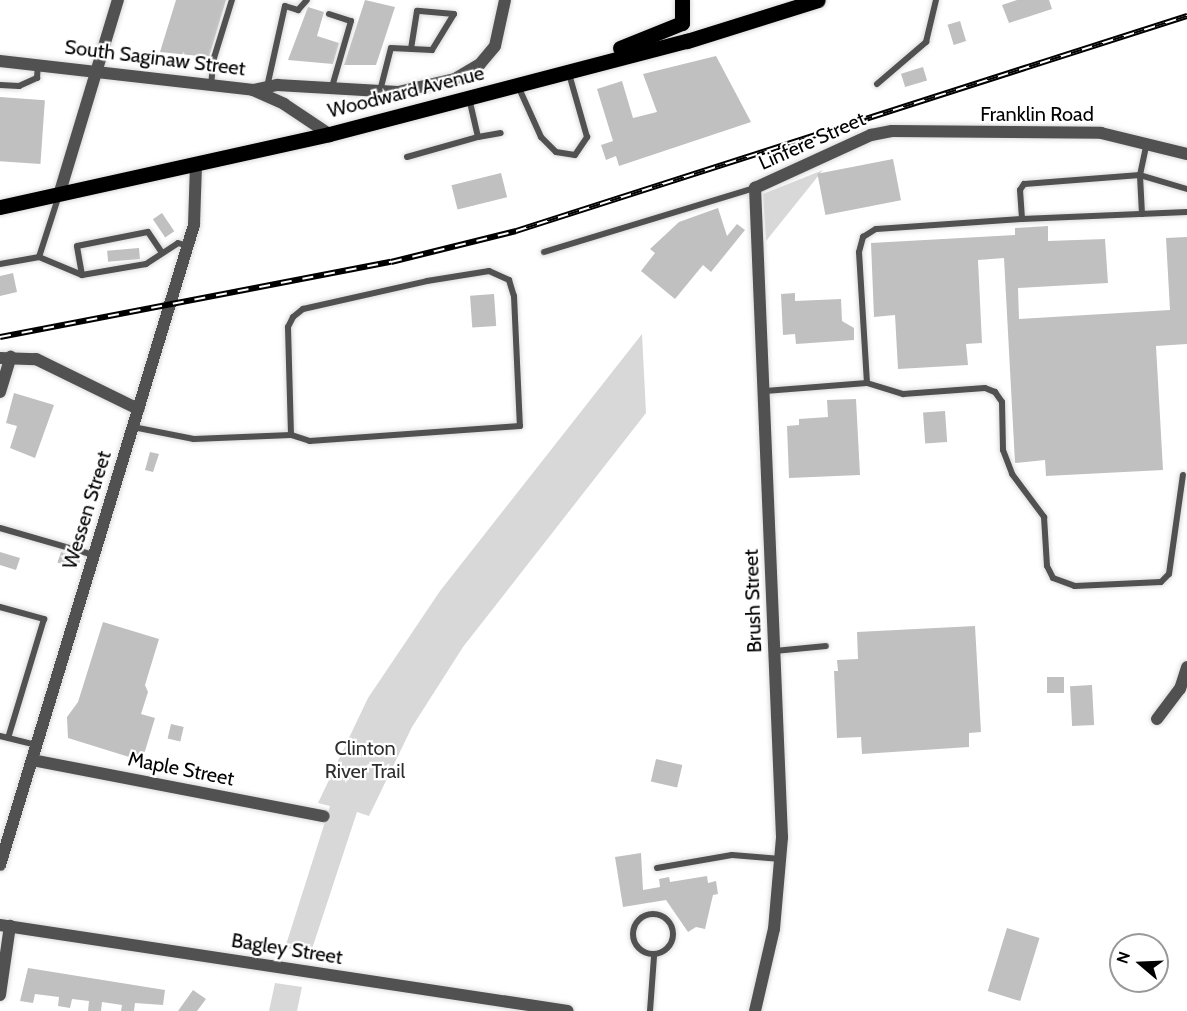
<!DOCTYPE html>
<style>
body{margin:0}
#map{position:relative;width:1187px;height:1011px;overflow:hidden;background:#fff;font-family:Cabin,sans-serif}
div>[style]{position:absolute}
.green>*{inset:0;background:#d8d8d8}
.building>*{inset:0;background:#c0c0c0;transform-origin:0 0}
.roads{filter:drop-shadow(0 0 2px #dbdbdb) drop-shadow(0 0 2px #dbdbdb)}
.lane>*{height:6px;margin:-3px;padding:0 3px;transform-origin:3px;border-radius:3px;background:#515151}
.lane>.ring{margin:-3px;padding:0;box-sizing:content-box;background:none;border:6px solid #515151;border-radius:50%}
.street>*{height:12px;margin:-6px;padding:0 6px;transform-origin:6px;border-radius:6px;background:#515151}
.primary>*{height:15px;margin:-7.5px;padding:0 7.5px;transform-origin:7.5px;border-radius:7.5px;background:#000}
.rail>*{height:6px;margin-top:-3px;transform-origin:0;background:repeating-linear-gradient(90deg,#fff 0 11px,#000 0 22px);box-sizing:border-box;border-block:2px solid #000}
span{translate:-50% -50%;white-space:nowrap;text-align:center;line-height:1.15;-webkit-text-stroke:4.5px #fff;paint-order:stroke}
.street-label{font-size:20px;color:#000}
.park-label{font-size:20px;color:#2f2f2f}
.north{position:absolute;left:1109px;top:933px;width:60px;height:60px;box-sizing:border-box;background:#fff;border:2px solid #999;border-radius:50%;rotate:289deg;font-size:16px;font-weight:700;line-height:24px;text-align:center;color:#000}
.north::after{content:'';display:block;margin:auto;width:21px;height:27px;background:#000;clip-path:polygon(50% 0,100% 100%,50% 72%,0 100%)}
</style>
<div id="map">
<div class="green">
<div style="clip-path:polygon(823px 170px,766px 241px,763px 194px)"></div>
<div style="clip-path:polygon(642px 334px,646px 413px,463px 647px,412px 727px,369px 816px,357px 812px,311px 952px,285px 948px,330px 806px,318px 803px,368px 698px,440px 591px)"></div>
<div style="clip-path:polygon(275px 983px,302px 987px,297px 1011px,269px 1011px)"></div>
</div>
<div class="building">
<div style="clip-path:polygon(176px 0,226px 0,209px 57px,160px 52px)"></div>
<div style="clip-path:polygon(365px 0,395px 7px,376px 65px,344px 65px)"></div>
<div style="clip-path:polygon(1017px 0,1049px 0,1052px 9px,1009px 23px,1002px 5px)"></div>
<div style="clip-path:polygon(308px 7px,324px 12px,317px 36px,339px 43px,333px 64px,288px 60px)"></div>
<div style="left:960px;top:21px;width:21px;height:13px;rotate:73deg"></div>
<div style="clip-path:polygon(716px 56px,751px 122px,619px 166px,616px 156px,606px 160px,601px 145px,613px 141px,597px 89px,622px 81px,633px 118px,657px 112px,643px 74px)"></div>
<div style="left:923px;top:67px;width:14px;height:23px;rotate:73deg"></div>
<div style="left:0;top:97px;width:45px;height:64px;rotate:4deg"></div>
<div style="left:893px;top:159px;width:42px;height:77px;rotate:79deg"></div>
<div style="left:501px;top:173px;width:25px;height:51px;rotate:76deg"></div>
<div style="clip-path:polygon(718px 208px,727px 236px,737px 224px,745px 230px,711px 272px,703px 265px,675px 299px,641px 271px,655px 253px,650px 249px,679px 222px)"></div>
<div style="left:162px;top:213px;width:22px;height:11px;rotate:56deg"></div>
<div style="clip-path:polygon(1048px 226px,1048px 241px,1105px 239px,1108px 283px,1018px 288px,1019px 319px,1170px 310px,1166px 238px,1187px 237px,1187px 344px,1156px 346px,1163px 470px,1046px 476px,1045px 460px,1015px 463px,1004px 258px,978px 260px,982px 343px,966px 344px,968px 365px,898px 369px,895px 315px,874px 317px,871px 243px,1015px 235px,1015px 228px)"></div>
<div style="left:139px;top:248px;width:11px;height:32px;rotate:85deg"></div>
<div style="clip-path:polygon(13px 273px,17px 292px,0 296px,0 276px)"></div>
<div style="clip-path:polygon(795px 293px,795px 301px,841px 299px,842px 321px,854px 328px,854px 340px,796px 344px,795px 334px,783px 335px,781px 294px)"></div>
<div style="left:494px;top:294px;width:32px;height:24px;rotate:86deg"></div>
<div style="clip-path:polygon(14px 393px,54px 405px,35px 458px,10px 448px,17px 426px,6px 423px)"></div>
<div style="clip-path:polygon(856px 399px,860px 475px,789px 478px,787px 426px,799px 425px,799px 419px,828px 417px,827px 400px)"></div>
<div style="left:945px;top:411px;width:31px;height:22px;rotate:86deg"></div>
<div style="clip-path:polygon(150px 452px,159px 454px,153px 472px,145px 470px)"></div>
<div style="clip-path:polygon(0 552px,20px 558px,16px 570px,0 565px)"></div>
<div style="left:61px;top:552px;width:21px;height:11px;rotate:19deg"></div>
<div style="clip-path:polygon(103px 622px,159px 639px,145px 685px,148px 692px,141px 714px,155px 718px,142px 761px,68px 738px,67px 717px,78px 702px)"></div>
<div style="clip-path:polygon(975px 626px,981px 732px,969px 733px,969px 747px,862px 754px,861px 737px,837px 738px,834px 671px,838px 671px,837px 660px,858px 659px,857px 632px)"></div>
<div style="left:1064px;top:677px;width:16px;height:17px;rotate:90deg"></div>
<div style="left:1092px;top:685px;width:40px;height:22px;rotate:87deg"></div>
<div style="left:171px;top:724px;width:13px;height:15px;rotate:13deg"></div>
<div style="left:656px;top:759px;width:27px;height:23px;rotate:13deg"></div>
<div style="clip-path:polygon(641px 853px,643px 890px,660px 887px,659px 879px,669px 877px,670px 882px,707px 876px,708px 883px,716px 881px,718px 894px,713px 895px,705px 929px,696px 927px,688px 932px,666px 900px,623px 907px,615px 857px)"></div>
<div style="left:1007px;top:928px;width:34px;height:66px;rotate:17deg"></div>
<div style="clip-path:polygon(28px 968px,165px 990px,163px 1005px,135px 1003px,134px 1011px,121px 1011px,122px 1005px,102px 1002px,101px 1011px,88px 1011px,89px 1001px,72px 999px,70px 1008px,58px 1006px,59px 997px,35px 994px,33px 1003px,20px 1001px)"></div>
<div style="clip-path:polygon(193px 990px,206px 999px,197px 1011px,178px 1011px)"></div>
</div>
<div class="roads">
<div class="lane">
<div style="left:329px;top:14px;width:23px;rotate:18deg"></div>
<div style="left:351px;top:21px;width:69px;rotate:106.1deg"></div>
<div style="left:877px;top:84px;width:65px;rotate:-40.6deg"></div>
<div style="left:926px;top:42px;width:43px;rotate:-76.6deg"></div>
<div style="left:0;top:85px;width:19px;rotate:3deg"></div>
<div style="left:19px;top:86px;width:20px;rotate:-24deg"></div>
<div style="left:37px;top:78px;width:14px;rotate:-86deg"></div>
<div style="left:211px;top:85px;width:27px;rotate:-84deg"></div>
<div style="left:214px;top:58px;width:61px;rotate:-72.8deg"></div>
<div style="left:518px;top:86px;width:56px;rotate:65.7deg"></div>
<div style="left:541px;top:137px;width:21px;rotate:45deg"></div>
<div style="left:556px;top:152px;width:19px;rotate:9deg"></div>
<div style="left:575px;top:155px;width:22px;rotate:-56deg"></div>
<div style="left:587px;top:137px;width:66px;rotate:-105.9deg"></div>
<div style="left:267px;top:87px;width:83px;rotate:-77.5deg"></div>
<div style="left:285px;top:6px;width:14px;rotate:17deg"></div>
<div style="left:298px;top:10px;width:13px;rotate:-48deg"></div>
<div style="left:380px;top:91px;width:44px;rotate:-75.7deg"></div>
<div style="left:391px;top:48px;width:41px;rotate:2.8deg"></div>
<div style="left:432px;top:50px;width:42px;rotate:-58.6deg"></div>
<div style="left:454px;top:14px;width:37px;rotate:-175deg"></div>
<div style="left:417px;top:11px;width:38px;rotate:99deg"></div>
<div style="left:469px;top:98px;width:40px;rotate:77deg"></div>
<div style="left:478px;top:137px;width:23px;rotate:-10deg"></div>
<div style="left:407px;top:157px;width:74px;rotate:-15.7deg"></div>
<div style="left:1187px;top:189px;width:49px;rotate:-163.4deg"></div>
<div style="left:1140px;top:175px;width:116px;rotate:175.6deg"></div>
<div style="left:1024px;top:184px;width:7px;rotate:124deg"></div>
<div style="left:1020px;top:190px;width:29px;rotate:86deg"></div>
<div style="left:1022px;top:219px;width:165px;rotate:-2.4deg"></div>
<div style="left:1142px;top:214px;width:39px;rotate:-93deg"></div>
<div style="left:1140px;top:175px;width:34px;rotate:-78deg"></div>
<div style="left:544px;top:252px;width:220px;rotate:-16.9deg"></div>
<div style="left:39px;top:257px;width:65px;rotate:-72.1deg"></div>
<div style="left:0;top:264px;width:40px;rotate:-10deg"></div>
<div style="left:39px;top:257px;width:47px;rotate:22.7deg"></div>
<div style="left:82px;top:275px;width:65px;rotate:-9.8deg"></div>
<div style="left:146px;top:264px;width:38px;rotate:-33deg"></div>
<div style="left:178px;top:243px;width:10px;rotate:17deg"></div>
<div style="left:82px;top:275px;width:29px;rotate:-100deg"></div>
<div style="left:77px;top:246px;width:72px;rotate:-11.2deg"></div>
<div style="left:148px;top:232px;width:25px;rotate:56deg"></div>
<div style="left:867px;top:383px;width:38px;rotate:17deg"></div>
<div style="left:903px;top:394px;width:82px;rotate:-4.2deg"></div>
<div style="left:985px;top:388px;width:11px;rotate:22deg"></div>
<div style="left:995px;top:392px;width:12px;rotate:55deg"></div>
<div style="left:1002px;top:402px;width:48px;rotate:88.8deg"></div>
<div style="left:1003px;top:450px;width:26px;rotate:69deg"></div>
<div style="left:1012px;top:474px;width:54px;rotate:53.3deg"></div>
<div style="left:1044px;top:517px;width:49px;rotate:86.5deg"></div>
<div style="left:1047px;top:566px;width:13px;rotate:63deg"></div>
<div style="left:1053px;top:578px;width:23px;rotate:20deg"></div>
<div style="left:1075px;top:586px;width:86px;rotate:-2.7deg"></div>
<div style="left:1161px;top:582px;width:11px;rotate:-45deg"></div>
<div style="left:1169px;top:574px;width:100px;rotate:-82deg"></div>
<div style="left:765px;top:391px;width:102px;rotate:-4.5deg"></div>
<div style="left:867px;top:383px;width:131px;rotate:-93.5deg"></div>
<div style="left:859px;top:252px;width:16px;rotate:-75deg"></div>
<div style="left:863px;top:237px;width:15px;rotate:-32deg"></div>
<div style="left:876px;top:229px;width:146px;rotate:-3.9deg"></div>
<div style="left:133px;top:427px;width:62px;rotate:11.1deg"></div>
<div style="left:194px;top:439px;width:97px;rotate:-2.4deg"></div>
<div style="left:291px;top:435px;width:108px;rotate:-91.6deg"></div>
<div style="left:288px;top:327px;width:11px;rotate:-63deg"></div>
<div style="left:293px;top:317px;width:13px;rotate:-39deg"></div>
<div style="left:303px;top:309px;width:127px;rotate:-12.7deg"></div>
<div style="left:427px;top:281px;width:63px;rotate:-9.2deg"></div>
<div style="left:489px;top:271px;width:22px;rotate:24deg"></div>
<div style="left:509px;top:280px;width:17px;rotate:73deg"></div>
<div style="left:514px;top:296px;width:130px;rotate:87.4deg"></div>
<div style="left:520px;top:426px;width:211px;rotate:175.9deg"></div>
<div style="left:310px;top:441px;width:20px;rotate:-162deg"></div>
<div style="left:0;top:528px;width:98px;rotate:16deg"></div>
<div style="left:0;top:607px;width:46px;rotate:15.3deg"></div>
<div style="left:44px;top:619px;width:124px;rotate:106.8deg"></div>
<div style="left:775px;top:651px;width:51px;rotate:-5.6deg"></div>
<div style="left:0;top:736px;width:37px;rotate:14deg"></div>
<div style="left:657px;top:868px;width:76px;rotate:-9.8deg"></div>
<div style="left:732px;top:855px;width:49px;rotate:4.7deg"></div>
<div class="ring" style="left:633px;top:914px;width:34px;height:34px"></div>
<div style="left:650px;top:1011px;width:54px;rotate:-85.8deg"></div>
</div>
<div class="street">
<div style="left:0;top:61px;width:255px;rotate:6.5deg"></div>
<div style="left:253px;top:90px;width:34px;rotate:24deg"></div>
<div style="left:284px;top:104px;width:54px;rotate:33.7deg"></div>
<div style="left:253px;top:90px;width:25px;rotate:-12deg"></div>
<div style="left:277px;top:85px;width:121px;rotate:3.3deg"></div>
<div style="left:398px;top:92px;width:58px;rotate:-12.8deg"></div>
<div style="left:455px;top:79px;width:29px;rotate:-31deg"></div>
<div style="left:480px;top:64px;width:23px;rotate:-50deg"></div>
<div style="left:495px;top:46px;width:47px;rotate:-77.7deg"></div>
<div style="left:59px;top:195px;width:204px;rotate:-73.2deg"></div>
<div style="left:0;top:358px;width:36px;rotate:2deg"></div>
<div style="left:36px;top:359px;width:114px;rotate:26.1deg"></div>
<div style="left:0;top:392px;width:37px;rotate:-73deg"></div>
<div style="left:1157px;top:719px;width:38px;rotate:-53deg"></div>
<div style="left:1180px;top:689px;width:23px;rotate:-72deg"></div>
<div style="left:32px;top:760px;width:297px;rotate:10.9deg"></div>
<div style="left:0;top:865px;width:669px;rotate:-73.14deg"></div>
<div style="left:194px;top:225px;width:60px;rotate:-88.1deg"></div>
<div style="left:0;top:925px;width:574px;rotate:8.61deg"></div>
<div style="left:0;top:995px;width:70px;rotate:-81.8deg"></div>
<div style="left:755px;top:1011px;width:84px;rotate:-77deg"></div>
<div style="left:774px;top:929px;width:92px;rotate:-85deg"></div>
<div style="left:782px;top:837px;width:650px;rotate:-92.38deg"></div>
<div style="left:755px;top:188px;width:128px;rotate:-24.6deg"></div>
<div style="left:871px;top:135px;width:21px;rotate:-11deg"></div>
<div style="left:892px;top:131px;width:209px;rotate:0.5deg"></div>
<div style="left:1101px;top:133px;width:89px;rotate:13.7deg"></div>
</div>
<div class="primary">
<div style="left:620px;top:48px;width:67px;rotate:-22deg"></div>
<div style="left:682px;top:23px;width:23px;rotate:-90deg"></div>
<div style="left:0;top:207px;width:337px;rotate:-12.5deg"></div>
<div style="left:329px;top:134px;width:370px;rotate:-14.6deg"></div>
<div style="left:687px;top:41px;width:137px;rotate:-17.4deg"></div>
</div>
</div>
<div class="rail">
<div style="left:0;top:337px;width:398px;rotate:-10.9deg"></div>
<div style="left:391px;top:262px;width:129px;rotate:-13.9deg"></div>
<div style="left:516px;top:231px;width:705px;rotate:-17.77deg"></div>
</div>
<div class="street-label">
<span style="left:155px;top:58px;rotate:7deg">South Saginaw Street</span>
<span style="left:406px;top:92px;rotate:-14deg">Woodward Avenue</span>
<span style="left:1037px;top:114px">Franklin Road</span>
<span style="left:812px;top:141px;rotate:-24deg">Linfere Street</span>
<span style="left:87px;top:510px;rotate:-73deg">Wessen Street</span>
<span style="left:753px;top:601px;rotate:-92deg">Brush Street</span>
<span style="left:181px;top:769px;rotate:11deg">Maple Street</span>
<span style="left:287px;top:949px;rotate:9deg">Bagley Street</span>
</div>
<div class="park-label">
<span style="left:365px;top:760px">Clinton<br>River Trail</span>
</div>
<div class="north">N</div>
</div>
